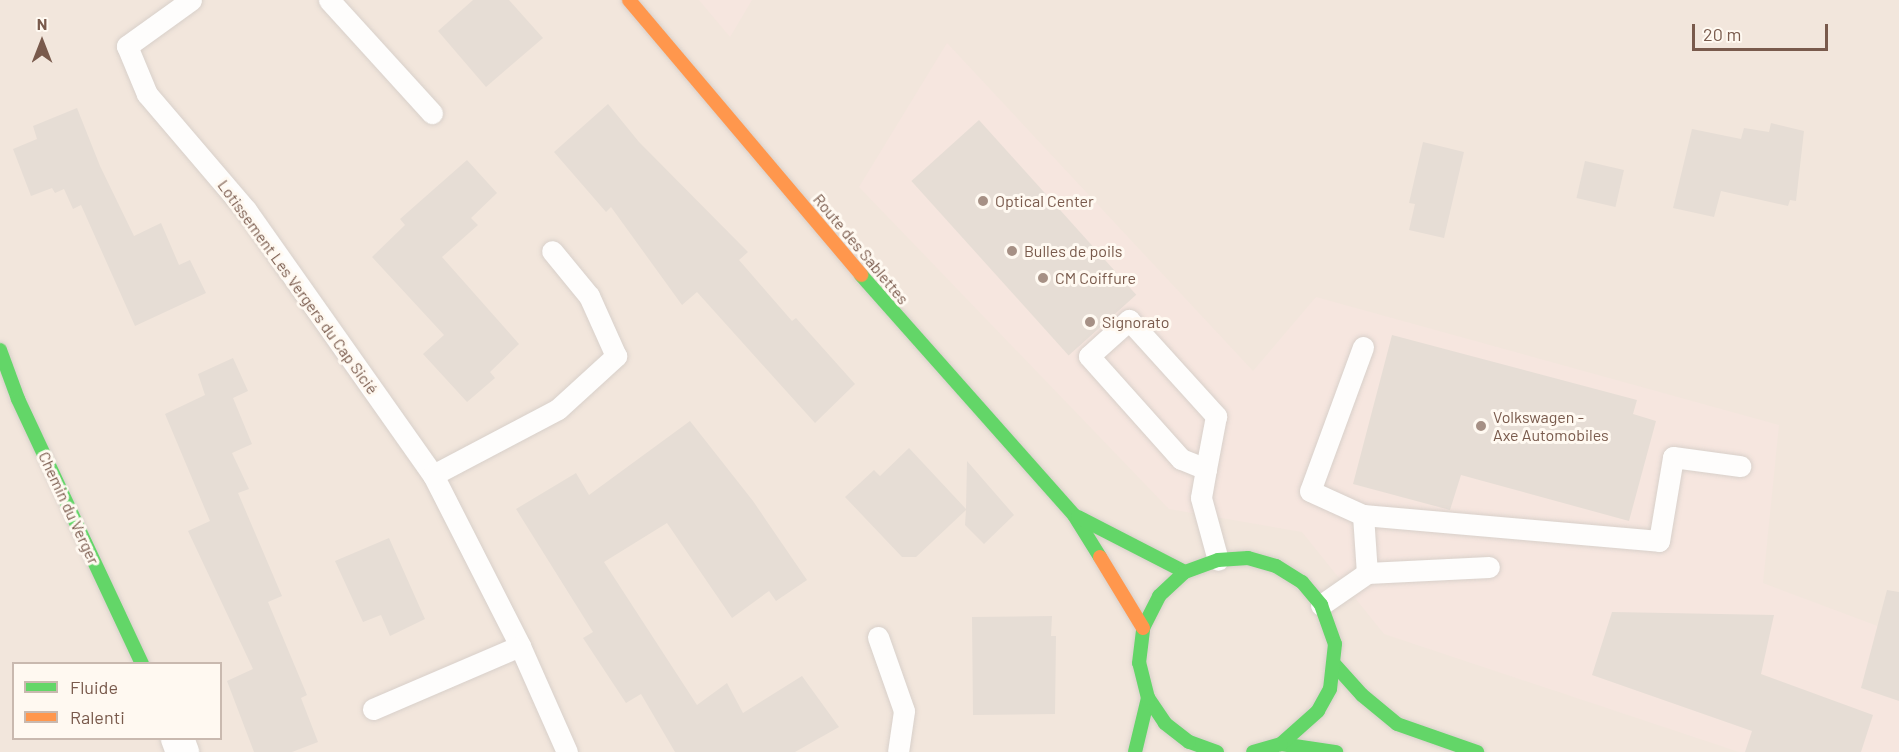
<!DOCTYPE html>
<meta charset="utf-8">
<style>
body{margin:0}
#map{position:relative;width:1899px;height:752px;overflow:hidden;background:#f9f4ee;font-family:Barlow,sans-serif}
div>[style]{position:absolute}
.residential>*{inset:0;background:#f2e6dc}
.commercial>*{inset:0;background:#f6e6df}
.building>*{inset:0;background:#e6ddd5;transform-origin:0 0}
.roads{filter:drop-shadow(0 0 2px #d8d0ca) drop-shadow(0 0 2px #d8d0ca)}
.lane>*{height:21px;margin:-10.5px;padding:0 10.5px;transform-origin:10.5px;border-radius:10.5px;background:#fefdfc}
.street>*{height:33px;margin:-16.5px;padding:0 16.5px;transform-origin:16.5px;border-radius:16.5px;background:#fefdfc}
.fast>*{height:14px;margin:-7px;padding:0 7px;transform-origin:7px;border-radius:7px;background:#63d668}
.slow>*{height:14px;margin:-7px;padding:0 7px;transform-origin:7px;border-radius:7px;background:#ff974d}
.dots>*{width:16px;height:16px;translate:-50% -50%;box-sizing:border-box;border:3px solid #fff9f1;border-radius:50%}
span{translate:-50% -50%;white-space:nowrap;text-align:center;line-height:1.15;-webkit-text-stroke:6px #fff9f1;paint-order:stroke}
.poi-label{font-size:16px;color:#795a4c}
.left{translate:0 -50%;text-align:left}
.street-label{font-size:16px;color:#795a4c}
.legend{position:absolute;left:12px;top:662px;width:210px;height:78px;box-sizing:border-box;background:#fff9f1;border:2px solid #c9b9af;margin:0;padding:8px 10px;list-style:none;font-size:18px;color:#795a4c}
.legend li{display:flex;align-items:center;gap:12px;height:30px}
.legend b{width:30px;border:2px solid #c9b9af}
.north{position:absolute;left:12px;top:12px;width:60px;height:60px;-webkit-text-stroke:4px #fff9f1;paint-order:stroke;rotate:0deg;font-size:16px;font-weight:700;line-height:24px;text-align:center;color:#795a4c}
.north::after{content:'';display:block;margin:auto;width:21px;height:27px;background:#795a4c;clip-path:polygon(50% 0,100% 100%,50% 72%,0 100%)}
.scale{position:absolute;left:1692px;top:24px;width:136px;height:27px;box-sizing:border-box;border:3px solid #795a4c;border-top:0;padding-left:8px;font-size:18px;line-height:21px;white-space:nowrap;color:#795a4c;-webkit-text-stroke:4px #fff9f1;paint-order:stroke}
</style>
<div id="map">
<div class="residential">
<div style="clip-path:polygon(evenodd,0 0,1899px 0,1899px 752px,0 752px,0 0,14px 664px,220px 664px,220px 738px,14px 738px,14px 664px)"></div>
</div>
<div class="commercial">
<div style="clip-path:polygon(699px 0,752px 0,730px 37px)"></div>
<div style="clip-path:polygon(947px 43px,1253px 371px,1316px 297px,1779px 425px,1763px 583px,1899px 634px,1899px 752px,1739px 752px,1384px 634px,1302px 532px,1169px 509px,859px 187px)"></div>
</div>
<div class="building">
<div style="clip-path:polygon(473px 0,509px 0,543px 38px,486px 87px,438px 31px)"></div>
<div style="clip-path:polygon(608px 104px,639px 142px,748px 252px,739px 260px,792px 321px,796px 318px,855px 384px,815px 423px,697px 292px,682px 305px,611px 207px,606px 212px,554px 152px)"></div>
<div style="clip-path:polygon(77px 108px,100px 166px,134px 236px,161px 223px,179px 265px,190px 260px,206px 293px,135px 326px,81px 205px,73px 209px,64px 189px,55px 193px,52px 188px,31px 196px,13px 149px,37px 139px,33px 126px)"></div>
<div style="left:979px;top:120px;width:235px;height:91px;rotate:48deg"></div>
<div style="clip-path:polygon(1771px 123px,1804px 131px,1796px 201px,1790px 200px,1788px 206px,1721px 191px,1714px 217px,1673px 208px,1692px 129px,1741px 139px,1744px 128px,1769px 132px)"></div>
<div style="clip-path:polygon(1423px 142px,1464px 152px,1444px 238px,1409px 230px,1415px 204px,1409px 203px)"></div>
<div style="clip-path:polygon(467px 160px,497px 193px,471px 218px,478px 225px,442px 257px,519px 344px,490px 372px,495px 378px,467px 402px,423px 354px,444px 335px,372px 257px,405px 225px,400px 219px)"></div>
<div style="left:1585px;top:161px;width:40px;height:38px;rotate:13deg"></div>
<div style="clip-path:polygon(1392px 335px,1637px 400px,1633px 414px,1656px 421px,1629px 521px,1461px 475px,1450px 510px,1353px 484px)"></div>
<div style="clip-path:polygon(233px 358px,248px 391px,233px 398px,252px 444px,232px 453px,249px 489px,238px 493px,282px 596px,268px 602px,307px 695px,301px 698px,318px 742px,292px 752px,254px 752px,227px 681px,253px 669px,188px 531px,210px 521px,165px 414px,205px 395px,198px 374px)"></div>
<div style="clip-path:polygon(690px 421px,753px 501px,807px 580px,776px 601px,769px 591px,732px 618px,667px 523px,604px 562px,697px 705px,727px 683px,743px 713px,802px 676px,839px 727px,795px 752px,675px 752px,641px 694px,626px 703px,583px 638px,593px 632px,516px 509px,576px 473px,589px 495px)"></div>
<div style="clip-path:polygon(909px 448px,966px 509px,967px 461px,1014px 515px,984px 544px,965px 525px,966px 510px,916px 557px,902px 557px,845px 497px,874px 470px,880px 476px)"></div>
<div style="clip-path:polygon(389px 538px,425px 619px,390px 636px,381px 615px,363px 622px,335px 561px)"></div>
<div style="clip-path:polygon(1887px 590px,1899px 592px,1899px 701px,1861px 688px)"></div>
<div style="clip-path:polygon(1612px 612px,1774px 615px,1761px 674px,1873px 715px,1861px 752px,1745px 752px,1752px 731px,1592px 675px)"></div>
<div style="clip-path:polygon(1052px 616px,1051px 636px,1056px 636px,1055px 714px,973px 715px,972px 617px)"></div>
</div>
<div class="roads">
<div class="lane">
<div style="left:191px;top:0;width:79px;rotate:144.3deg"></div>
<div style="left:127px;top:46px;width:52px;rotate:67.4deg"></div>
<div style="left:147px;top:94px;width:153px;rotate:49.5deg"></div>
<div style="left:246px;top:210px;width:324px;rotate:54.8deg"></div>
<div style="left:433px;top:475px;width:192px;rotate:63deg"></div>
<div style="left:520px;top:646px;width:116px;rotate:66.1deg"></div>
<div style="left:329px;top:0;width:153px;rotate:47.7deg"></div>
<div style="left:1363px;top:347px;width:153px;rotate:110.2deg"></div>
<div style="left:1310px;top:491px;width:58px;rotate:24.4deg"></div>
<div style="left:1363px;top:515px;width:58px;rotate:86.1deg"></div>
<div style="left:1206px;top:469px;width:27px;rotate:-158deg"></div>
<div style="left:1181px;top:459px;width:138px;rotate:-131.8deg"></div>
<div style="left:1089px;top:356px;width:54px;rotate:-42deg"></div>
<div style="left:1129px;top:320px;width:130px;rotate:47.8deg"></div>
<div style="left:1216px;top:416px;width:54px;rotate:100.7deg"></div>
<div style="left:1206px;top:469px;width:29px;rotate:100deg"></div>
<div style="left:1201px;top:498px;width:64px;rotate:74.7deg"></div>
<div style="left:433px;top:475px;width:141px;rotate:-27.8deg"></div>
<div style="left:558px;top:409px;width:79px;rotate:-42.4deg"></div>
<div style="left:616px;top:356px;width:66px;rotate:-114.2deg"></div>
<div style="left:589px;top:296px;width:58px;rotate:-129.4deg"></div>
<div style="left:1363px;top:515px;width:297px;rotate:5deg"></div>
<div style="left:1659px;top:541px;width:85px;rotate:-80.5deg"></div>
<div style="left:1673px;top:457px;width:68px;rotate:7.7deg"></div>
<div style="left:1321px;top:605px;width:56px;rotate:-34.8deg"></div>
<div style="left:1367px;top:573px;width:122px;rotate:-2.8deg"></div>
<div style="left:878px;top:637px;width:78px;rotate:70.6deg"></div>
<div style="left:904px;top:711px;width:41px;rotate:98.3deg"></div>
<div style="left:373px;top:709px;width:160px;rotate:-23.2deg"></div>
</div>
<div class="street">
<div style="left:177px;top:738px;width:15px;rotate:70deg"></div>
</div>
<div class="fast">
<div style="left:861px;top:275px;width:321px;rotate:48.4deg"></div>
<div style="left:1074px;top:515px;width:49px;rotate:58.2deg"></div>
<div style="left:0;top:350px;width:52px;rotate:69.8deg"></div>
<div style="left:18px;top:399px;width:293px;rotate:64.9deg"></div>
<div style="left:1078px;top:517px;width:120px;rotate:27.2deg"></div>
<div style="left:1335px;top:665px;width:40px;rotate:48deg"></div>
<div style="left:1362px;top:695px;width:45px;rotate:39.6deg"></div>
<div style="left:1397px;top:724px;width:85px;rotate:19.3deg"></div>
<div style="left:1281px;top:744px;width:56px;rotate:8.3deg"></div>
<div style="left:1135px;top:752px;width:56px;rotate:-76.5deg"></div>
<div style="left:1217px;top:752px;width:30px;rotate:-160deg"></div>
<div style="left:1189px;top:742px;width:31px;rotate:-142deg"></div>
<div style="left:1165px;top:723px;width:30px;rotate:-124deg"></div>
<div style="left:1148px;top:698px;width:36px;rotate:-104deg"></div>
<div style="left:1139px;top:663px;width:35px;rotate:-83deg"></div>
<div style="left:1143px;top:628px;width:36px;rotate:-63deg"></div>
<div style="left:1159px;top:596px;width:35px;rotate:-43deg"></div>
<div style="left:1185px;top:572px;width:35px;rotate:-20deg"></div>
<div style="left:1218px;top:560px;width:30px;rotate:-4deg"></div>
<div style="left:1248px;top:558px;width:29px;rotate:16deg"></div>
<div style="left:1276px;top:566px;width:31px;rotate:32deg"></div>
<div style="left:1302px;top:582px;width:30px;rotate:50deg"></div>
<div style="left:1321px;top:605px;width:41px;rotate:70.3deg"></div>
<div style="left:1335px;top:644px;width:45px;rotate:96.3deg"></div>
<div style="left:1330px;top:689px;width:25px;rotate:119deg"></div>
<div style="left:1318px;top:711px;width:50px;rotate:138.3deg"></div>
<div style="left:1281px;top:744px;width:29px;rotate:164deg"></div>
</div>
<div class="slow">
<div style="left:629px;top:0;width:360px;rotate:49.8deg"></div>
<div style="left:1100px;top:557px;width:83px;rotate:58.8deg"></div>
</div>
</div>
<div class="dots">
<div style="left:983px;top:201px;background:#a69085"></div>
<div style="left:1012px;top:251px;background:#a69085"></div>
<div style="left:1043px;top:278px;background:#a69085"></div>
<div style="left:1090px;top:322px;background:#a69085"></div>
<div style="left:1481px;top:426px;background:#a69085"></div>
</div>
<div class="poi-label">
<span class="left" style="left:995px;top:201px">Optical Center</span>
<span class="left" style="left:1024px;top:251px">Bulles de poils</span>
<span class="left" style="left:1055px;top:278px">CM Coiffure</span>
<span class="left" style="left:1102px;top:322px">Signorato</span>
<span class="left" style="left:1493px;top:426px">Volkswagen -<br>Axe Automobiles</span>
</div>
<div class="street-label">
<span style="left:861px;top:249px;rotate:50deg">Route des Sablettes</span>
<span style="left:298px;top:287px;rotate:54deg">Lotissement Les Vergers du Cap Sicié</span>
<span style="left:69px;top:508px;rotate:65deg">Chemin du Verger</span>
</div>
<ul class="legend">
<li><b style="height:8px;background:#63d668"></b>Fluide</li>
<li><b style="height:8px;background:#ff974d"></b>Ralenti</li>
</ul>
<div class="north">N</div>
<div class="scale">20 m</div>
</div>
